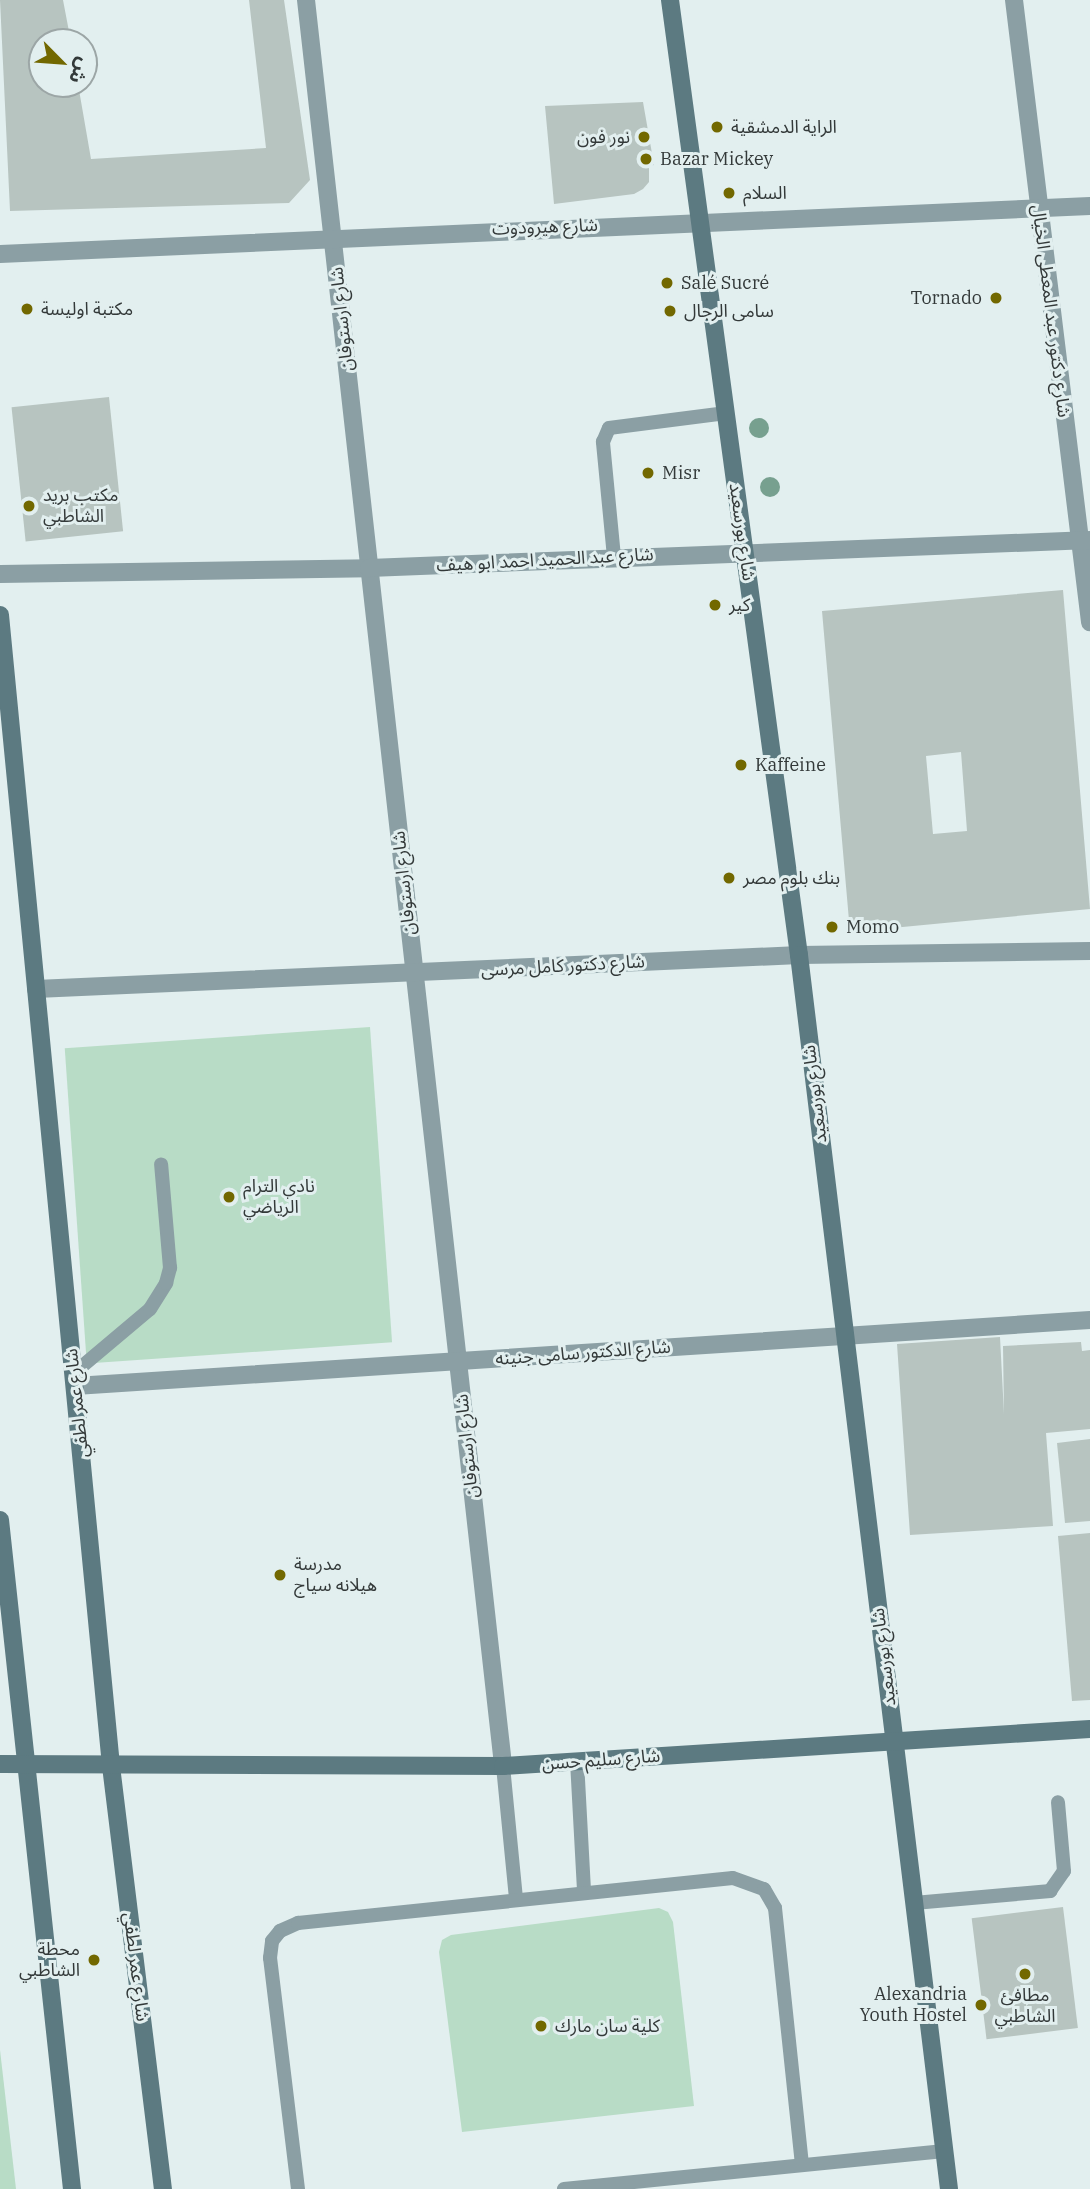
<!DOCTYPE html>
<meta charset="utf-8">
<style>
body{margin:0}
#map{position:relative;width:1090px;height:2189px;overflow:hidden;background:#e2efef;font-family:"IBM Plex Serif","Noto Sans Arabic",serif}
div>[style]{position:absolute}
.green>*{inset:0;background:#b8dcc6;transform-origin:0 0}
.building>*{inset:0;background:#b7c4c0;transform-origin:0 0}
.lane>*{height:14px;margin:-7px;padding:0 7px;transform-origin:7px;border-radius:7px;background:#8b9fa4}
.street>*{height:18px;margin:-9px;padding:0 9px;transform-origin:9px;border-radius:9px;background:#8b9fa4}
.secondary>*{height:18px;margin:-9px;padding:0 9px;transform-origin:9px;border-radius:9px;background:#5c7a81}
.trees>*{width:20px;height:20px;margin:-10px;border-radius:50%;background:#77a08f}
.dots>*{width:19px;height:19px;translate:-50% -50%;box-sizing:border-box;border:4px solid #e2efef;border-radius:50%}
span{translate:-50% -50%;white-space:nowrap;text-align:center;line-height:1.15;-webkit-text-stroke:6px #e2efef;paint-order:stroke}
.poi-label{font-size:18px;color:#333939}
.left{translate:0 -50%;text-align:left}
.right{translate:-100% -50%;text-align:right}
.street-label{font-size:18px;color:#333939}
.north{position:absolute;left:28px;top:28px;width:70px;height:70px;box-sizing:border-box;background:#e2efef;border:2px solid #9ca6a6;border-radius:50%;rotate:115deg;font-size:19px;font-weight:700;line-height:28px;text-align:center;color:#333939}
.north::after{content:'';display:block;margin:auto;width:24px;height:32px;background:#726800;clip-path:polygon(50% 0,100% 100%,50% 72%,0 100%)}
</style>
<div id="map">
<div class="green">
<div style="left:370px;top:1027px;width:316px;height:306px;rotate:86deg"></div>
<div style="clip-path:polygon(659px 1908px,668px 1912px,673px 1922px,694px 2106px,462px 2132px,439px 1952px,442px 1940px,451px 1935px)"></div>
<div style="clip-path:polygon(0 2050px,16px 2189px,0 2189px)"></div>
</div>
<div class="building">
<div style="clip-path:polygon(0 0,63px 0,71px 42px,42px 42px,42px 84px,78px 84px,91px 159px,266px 148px,249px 0,284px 0,310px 180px,289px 203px,10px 211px)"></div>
<div style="clip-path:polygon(643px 102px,654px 165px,649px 166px,649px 182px,643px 189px,634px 194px,554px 204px,545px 106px)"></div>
<div style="left:109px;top:397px;width:135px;height:98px;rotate:84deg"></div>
<div style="clip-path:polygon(evenodd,1063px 590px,1090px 909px,850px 932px,822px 611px,1063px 590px,961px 752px,967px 831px,933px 834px,926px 756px,961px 752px)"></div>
<div style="clip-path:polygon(1000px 1337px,1004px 1414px,1003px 1346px,1081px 1342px,1082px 1351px,1090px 1350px,1090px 1429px,1046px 1433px,1053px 1526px,910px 1535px,897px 1344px)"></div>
<div style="clip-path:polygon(1090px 1439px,1090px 1521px,1065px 1523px,1057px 1443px)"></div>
<div style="clip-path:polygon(1090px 1533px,1090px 1700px,1072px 1701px,1058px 1536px)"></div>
<div style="left:1063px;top:1907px;width:122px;height:92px;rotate:83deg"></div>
</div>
<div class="lane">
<div style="left:614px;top:557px;width:116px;rotate:-95.5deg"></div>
<div style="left:603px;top:442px;width:15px;rotate:-67deg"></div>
<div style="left:609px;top:428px;width:118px;rotate:-7.3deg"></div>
<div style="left:74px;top:1373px;width:99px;rotate:-40.1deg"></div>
<div style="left:150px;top:1309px;width:31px;rotate:-58deg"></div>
<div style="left:166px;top:1283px;width:16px;rotate:-75deg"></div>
<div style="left:170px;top:1268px;width:104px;rotate:-94.9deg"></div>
<div style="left:577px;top:1761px;width:130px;rotate:86.9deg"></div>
<div style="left:503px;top:1766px;width:133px;rotate:84.4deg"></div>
<div style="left:914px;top:1903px;width:137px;rotate:-5deg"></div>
<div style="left:1050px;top:1891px;width:24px;rotate:-55deg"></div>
<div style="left:1064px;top:1871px;width:69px;rotate:-95deg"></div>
<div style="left:298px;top:2189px;width:233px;rotate:-96.9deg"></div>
<div style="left:270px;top:1958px;width:17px;rotate:-83deg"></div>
<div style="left:272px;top:1941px;width:13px;rotate:-51deg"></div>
<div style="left:280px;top:1931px;width:20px;rotate:-24deg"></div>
<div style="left:298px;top:1923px;width:437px;rotate:-5.9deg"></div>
<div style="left:733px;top:1878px;width:33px;rotate:20deg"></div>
<div style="left:764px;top:1889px;width:22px;rotate:60deg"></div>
<div style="left:775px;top:1908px;width:258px;rotate:84deg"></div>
<div style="left:564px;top:2189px;width:382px;rotate:-5.7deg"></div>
</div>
<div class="street">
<div style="left:306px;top:0;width:1777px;rotate:83.63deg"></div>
<div style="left:1014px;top:0;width:627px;rotate:83.03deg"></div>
<div style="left:0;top:254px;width:1091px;rotate:-2.52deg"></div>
<div style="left:0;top:574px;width:369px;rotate:-0.9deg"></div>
<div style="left:369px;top:568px;width:722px;rotate:-2.22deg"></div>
<div style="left:36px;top:989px;width:764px;rotate:-2.55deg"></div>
<div style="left:799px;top:955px;width:291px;rotate:-0.8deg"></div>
<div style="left:75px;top:1386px;width:1017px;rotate:-3.72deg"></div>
</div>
<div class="secondary">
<div style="left:670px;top:0;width:964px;rotate:82.31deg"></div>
<div style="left:799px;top:955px;width:1243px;rotate:83.07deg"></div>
<div style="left:0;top:615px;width:1156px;rotate:84.49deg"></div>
<div style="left:111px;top:1766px;width:426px;rotate:83deg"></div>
<div style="left:0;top:1520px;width:673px;rotate:83.86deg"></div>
<div style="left:0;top:1764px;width:503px;rotate:0.23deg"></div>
<div style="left:503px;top:1766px;width:588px;rotate:-3.61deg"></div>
</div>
<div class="trees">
<div style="left:759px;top:428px"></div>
<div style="left:770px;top:487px"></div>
</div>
<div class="dots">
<div style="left:717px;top:127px;background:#726800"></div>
<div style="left:644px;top:137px;background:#726800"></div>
<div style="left:646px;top:159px;background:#726800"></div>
<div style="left:729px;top:193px;background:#726800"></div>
<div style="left:667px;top:283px;background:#726800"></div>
<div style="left:996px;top:298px;background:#726800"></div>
<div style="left:27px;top:309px;background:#726800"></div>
<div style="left:670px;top:311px;background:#726800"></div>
<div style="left:648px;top:473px;background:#726800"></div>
<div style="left:29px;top:506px;background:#726800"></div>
<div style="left:715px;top:605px;background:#726800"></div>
<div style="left:741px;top:765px;background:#726800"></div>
<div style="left:729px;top:878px;background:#726800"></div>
<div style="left:832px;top:927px;background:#726800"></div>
<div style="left:229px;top:1197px;background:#726800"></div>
<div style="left:280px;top:1575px;background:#726800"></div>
<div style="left:94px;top:1960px;background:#726800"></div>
<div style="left:1025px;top:1974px;background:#726800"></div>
<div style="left:981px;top:2005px;background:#726800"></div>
<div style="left:541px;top:2026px;background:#726800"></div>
</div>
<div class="poi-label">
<span class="left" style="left:731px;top:127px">الراية الدمشقية</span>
<span class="right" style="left:630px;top:137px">نور فون</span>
<span class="left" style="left:660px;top:159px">Bazar Mickey</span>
<span class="left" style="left:743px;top:193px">السلام</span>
<span class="left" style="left:681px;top:283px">Salé Sucré</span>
<span class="right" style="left:982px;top:298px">Tornado</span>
<span class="left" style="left:41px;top:309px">مكتبة اوليسة</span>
<span class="left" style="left:684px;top:311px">سامى الرجال</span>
<span class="left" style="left:662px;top:473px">Misr</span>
<span class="left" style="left:43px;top:506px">مكتب بريد<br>الشاطبي</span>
<span class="left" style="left:729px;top:605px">كير</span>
<span class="left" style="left:755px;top:765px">Kaffeine</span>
<span class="left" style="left:743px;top:878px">بنك بلوم مصر</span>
<span class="left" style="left:846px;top:927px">Momo</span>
<span class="left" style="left:243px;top:1197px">نادي الترام<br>الرياضي</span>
<span class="left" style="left:294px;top:1575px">مدرسة<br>هيلانه سياج</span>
<span class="right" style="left:80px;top:1960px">محطة<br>الشاطبي</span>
<span class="right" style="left:967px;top:2005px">Alexandria<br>Youth Hostel</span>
<span style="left:1025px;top:2006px">مطافئ<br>الشاطبي</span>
<span class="left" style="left:555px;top:2026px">كلية سان مارك</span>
</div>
<div class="street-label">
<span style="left:545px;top:227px;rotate:-2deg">شارع هيرودوت</span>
<span style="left:1051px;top:311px;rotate:83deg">شارع دكتور عبد المعطى الخيال</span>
<span style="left:342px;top:319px;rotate:-96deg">شارع ارستوفان</span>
<span style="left:742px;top:532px;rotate:82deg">شارع بورسعيد</span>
<span style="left:545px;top:560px;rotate:-3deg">شارع عبد الحميد احمد ابو هيف</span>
<span style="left:404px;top:883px;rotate:-96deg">شارع ارستوفان</span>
<span style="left:563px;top:966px;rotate:-3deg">شارع دكتور كامل مرسى</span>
<span style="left:815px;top:1094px;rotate:-97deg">شارع بورسعيد</span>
<span style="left:583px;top:1353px;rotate:-4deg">شارع الدكتور سامى جنينه</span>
<span style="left:77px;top:1403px;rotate:-96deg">شارع عمر لطفي</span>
<span style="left:467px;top:1446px;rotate:-96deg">شارع ارستوفان</span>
<span style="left:884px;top:1657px;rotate:-97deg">شارع بورسعيد</span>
<span style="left:601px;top:1760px;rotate:-4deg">شارع سليم حسن</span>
<span style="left:136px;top:1967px;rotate:83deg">شارع عمر لطفي</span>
</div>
<div class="north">ش</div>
</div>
